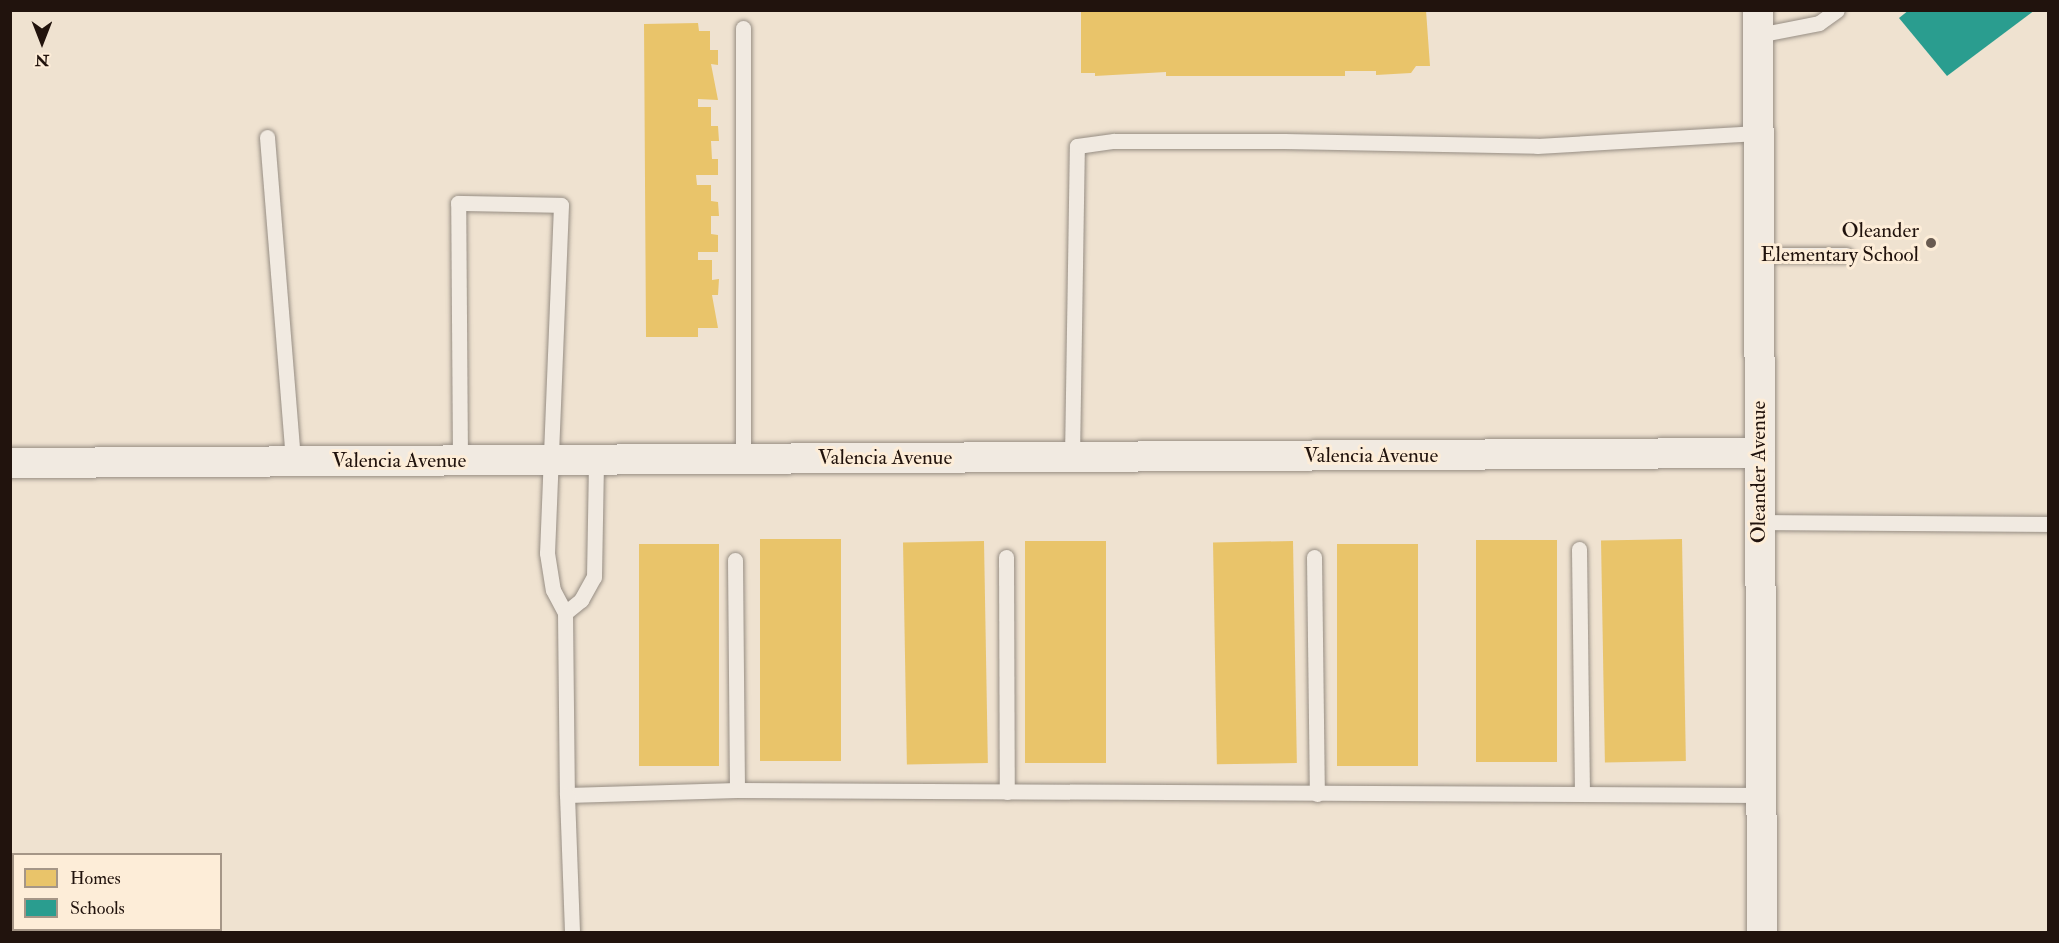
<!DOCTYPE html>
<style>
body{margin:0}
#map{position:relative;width:2059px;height:943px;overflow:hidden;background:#efe2d0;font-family:"IM FELL Double Pica",serif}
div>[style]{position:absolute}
.homes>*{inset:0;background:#e9c46a;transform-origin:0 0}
.schools>*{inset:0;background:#2a9d8f}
.roads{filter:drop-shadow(0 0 2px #968d83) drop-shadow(0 0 2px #968d83)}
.service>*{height:15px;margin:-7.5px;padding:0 7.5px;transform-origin:7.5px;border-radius:7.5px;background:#f1eae1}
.minor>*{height:30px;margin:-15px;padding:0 15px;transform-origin:15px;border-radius:15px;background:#f1eae1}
.dots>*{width:16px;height:16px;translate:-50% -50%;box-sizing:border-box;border:3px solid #fdedd8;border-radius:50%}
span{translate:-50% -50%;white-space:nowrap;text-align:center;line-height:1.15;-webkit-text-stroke:6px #fdedd8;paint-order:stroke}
.poi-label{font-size:21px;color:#21130d}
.right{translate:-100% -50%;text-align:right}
.street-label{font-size:21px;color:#21130d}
.frame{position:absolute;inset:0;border:12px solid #21130d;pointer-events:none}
.legend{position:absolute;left:12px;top:853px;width:210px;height:78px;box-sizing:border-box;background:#fdedd8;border:2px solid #a59687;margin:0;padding:8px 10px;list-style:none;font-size:18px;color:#21130d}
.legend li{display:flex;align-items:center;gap:12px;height:30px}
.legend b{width:30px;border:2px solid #a59687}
.north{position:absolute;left:12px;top:12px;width:60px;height:60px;-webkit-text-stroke:4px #fdedd8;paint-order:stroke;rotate:180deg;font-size:16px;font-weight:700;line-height:24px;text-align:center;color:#21130d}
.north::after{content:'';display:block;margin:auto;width:21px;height:27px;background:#21130d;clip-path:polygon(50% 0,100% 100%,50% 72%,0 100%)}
</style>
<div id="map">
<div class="homes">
<div style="clip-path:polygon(1081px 10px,1426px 10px,1430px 66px,1416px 66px,1411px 73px,1376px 75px,1376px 71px,1345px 71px,1345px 76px,1166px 76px,1166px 72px,1095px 76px,1095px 73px,1081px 73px)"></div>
<div style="clip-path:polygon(698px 23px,699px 31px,710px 31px,710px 50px,718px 50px,718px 65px,711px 64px,718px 100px,698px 99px,698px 107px,711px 107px,711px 126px,718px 126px,719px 141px,711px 141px,712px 159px,718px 159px,718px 175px,696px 175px,697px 185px,711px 185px,711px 201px,718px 202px,719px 216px,711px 216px,711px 234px,718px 235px,718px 252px,698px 252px,698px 260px,712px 260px,712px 280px,719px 279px,718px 295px,712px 295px,718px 328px,698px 328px,698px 337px,646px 337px,644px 24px)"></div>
<div style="left:841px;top:539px;width:222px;height:81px;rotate:90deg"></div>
<div style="left:1682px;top:539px;width:222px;height:81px;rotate:89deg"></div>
<div style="left:1557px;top:540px;width:222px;height:81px;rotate:90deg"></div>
<div style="left:984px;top:541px;width:222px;height:81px;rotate:89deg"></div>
<div style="left:1025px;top:541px;width:81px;height:222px"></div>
<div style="left:1293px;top:541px;width:222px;height:80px;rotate:89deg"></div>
<div style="left:639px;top:544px;width:80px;height:222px"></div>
<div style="left:1337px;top:544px;width:81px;height:222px"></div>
</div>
<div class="schools">
<div style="clip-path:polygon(1909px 10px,2035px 10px,1947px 76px,1899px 18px)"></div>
</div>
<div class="roads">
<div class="service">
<div style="left:743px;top:28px;width:431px;rotate:90deg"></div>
<div style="left:1758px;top:35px;width:62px;rotate:-11.1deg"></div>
<div style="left:1819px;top:23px;width:22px;rotate:-36deg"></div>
<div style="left:267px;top:137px;width:326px;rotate:85.4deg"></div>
<div style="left:1759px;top:255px;width:87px"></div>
<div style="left:1072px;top:457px;width:311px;rotate:-89.1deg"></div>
<div style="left:1077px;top:146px;width:37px;rotate:-8deg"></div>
<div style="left:1114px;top:141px;width:170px"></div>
<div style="left:1284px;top:141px;width:253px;rotate:1.1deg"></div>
<div style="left:1537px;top:146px;width:221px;rotate:-3.4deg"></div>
<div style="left:460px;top:461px;width:258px;rotate:-90.4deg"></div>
<div style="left:458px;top:203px;width:103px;rotate:1.1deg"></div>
<div style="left:561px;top:205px;width:348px;rotate:92.3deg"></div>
<div style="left:547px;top:553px;width:37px;rotate:81deg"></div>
<div style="left:553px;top:590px;width:26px;rotate:62deg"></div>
<div style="left:565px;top:613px;width:21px;rotate:-39deg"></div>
<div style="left:581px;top:600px;width:26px;rotate:-61deg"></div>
<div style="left:594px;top:577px;width:118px;rotate:-89deg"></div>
<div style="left:1760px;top:522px;width:288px;rotate:0.4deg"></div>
<div style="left:1579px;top:549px;width:245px;rotate:89.3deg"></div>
<div style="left:1006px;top:557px;width:235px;rotate:89.8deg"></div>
<div style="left:1314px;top:557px;width:237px;rotate:89.3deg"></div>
<div style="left:735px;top:560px;width:230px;rotate:89.5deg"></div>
<div style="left:565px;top:613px;width:182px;rotate:89.4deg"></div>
<div style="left:567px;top:795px;width:170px;rotate:-1.7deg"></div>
<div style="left:737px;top:790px;width:1024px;rotate:0.28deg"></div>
<div style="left:567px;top:795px;width:137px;rotate:87.9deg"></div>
</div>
<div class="minor">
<div style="left:1758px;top:10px;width:922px;rotate:89.75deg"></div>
<div style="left:10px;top:463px;width:1749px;rotate:-0.33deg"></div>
</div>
</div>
<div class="dots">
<div style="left:1931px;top:243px;background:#695b51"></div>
</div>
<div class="poi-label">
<span class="right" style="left:1919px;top:243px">Oleander<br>Elementary School</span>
</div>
<div class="street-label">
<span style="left:1371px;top:456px">Valencia Avenue</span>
<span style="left:885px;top:458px">Valencia Avenue</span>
<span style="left:399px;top:461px">Valencia Avenue</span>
<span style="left:1759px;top:472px;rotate:-90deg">Oleander Avenue</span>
</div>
<div class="frame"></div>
<ul class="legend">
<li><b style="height:16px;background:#e9c46a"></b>Homes</li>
<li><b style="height:16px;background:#2a9d8f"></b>Schools</li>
</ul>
<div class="north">N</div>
</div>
